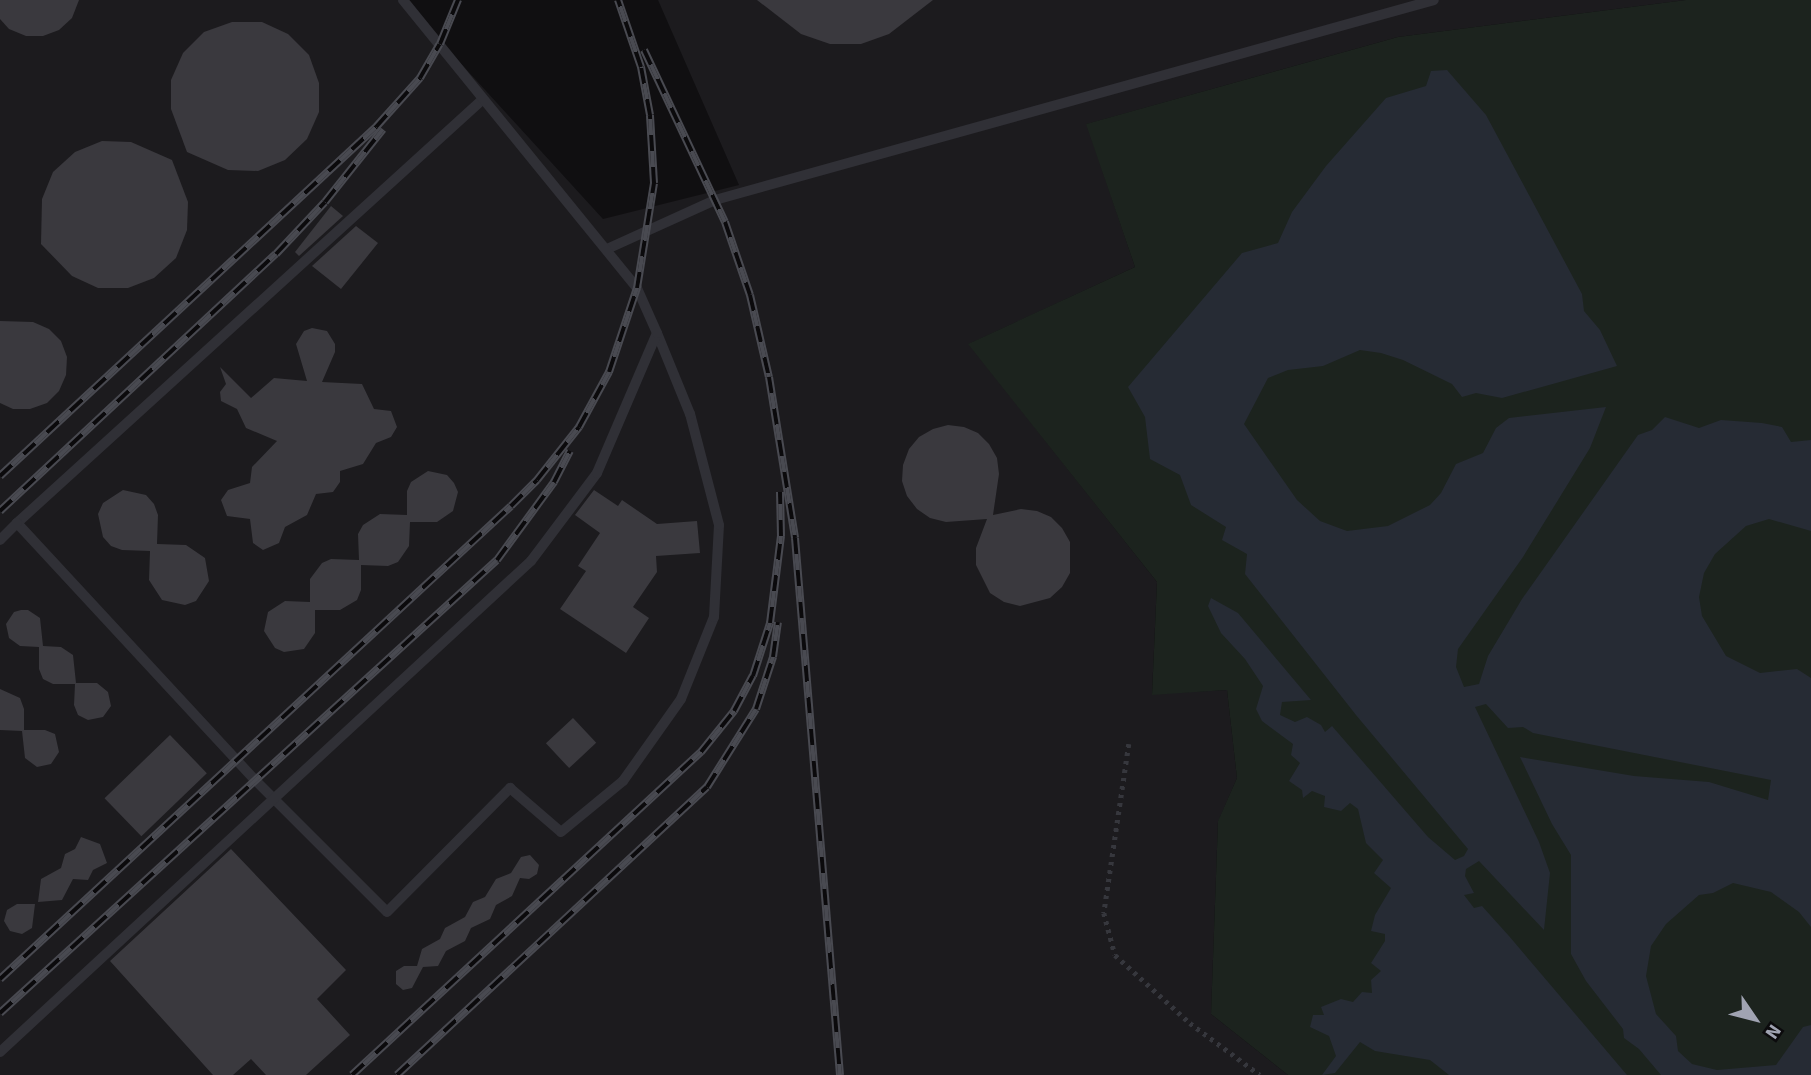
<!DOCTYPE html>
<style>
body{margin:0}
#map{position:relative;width:1811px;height:1075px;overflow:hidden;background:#100f11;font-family:"Source Sans 3",sans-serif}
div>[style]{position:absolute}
.built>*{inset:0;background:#1c1b1e}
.green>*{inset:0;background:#1c231e}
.water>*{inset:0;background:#262b34}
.building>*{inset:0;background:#3a393e;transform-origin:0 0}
.path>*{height:4.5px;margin-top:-2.25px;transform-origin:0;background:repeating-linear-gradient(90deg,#36373d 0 3.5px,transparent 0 8.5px)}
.lane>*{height:10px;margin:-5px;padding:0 5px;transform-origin:5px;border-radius:5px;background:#303036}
.rail>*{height:8px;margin-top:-4px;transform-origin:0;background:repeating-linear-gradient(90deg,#0b0a0c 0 16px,#494a51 0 32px);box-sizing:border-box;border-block:2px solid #494a51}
span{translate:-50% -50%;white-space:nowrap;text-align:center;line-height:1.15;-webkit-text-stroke:7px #0b0a0c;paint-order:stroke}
.north{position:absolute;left:1720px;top:984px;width:70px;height:70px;-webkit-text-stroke:5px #0b0a0c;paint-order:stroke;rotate:125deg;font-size:19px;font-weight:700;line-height:28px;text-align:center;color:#a0a3b2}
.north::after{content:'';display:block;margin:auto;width:24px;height:32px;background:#a0a3b2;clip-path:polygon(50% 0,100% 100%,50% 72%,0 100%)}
</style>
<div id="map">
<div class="built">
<div style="clip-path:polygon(0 0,403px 0,603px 219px,739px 185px,658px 0,1686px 0,1398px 37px,1087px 124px,1135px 267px,969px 344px,1157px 582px,1152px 694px,1227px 690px,1237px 778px,1218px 822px,1211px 1014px,1288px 1075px,0 1075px)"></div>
</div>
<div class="green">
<div style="clip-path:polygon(1686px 0,1811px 0,1811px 1075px,1288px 1075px,1211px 1014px,1218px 821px,1237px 778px,1227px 690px,1152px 695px,1157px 582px,968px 344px,1135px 267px,1086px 124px,1398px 37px)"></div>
</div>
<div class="water">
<div style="clip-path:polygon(1447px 70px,1486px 115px,1582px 294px,1584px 311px,1600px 330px,1617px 366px,1502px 398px,1476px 393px,1462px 397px,1452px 384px,1403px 360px,1381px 353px,1360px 350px,1323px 366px,1288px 370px,1268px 378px,1244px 424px,1297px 500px,1320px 521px,1347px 531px,1388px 526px,1430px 505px,1441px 493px,1456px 464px,1483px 453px,1496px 428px,1509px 418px,1606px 407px,1590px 448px,1523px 557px,1458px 649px,1456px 667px,1464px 687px,1479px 684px,1488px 656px,1522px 599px,1638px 435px,1652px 430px,1665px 417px,1699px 428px,1721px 420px,1762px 423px,1782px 427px,1791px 442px,1811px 440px,1811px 531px,1769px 519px,1746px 526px,1715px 554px,1704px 573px,1699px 597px,1702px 616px,1726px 656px,1760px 673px,1797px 669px,1811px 678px,1811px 927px,1799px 912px,1771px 892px,1733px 883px,1713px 893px,1699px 895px,1666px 924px,1651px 946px,1646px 976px,1656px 1014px,1676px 1036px,1678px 1051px,1692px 1064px,1717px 1070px,1776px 1065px,1803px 1027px,1811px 1025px,1811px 1075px,1661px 1075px,1639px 1049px,1624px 1038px,1623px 1029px,1586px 981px,1571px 954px,1571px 855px,1552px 824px,1520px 757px,1634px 776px,1709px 782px,1768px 800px,1771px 780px,1533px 733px,1523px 727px,1508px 728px,1486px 704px,1475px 707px,1539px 842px,1550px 873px,1544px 930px,1479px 861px,1466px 869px,1465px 876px,1474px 893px,1464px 895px,1474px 908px,1482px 906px,1509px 936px,1627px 1075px,1449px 1075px,1430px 1060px,1375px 1051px,1360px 1042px,1335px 1073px,1322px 1075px,1336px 1056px,1329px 1036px,1310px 1027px,1313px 1015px,1324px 1015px,1321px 1007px,1341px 999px,1353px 1002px,1362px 992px,1372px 993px,1371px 980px,1381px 971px,1371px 963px,1385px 941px,1385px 934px,1371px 931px,1375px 915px,1391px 888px,1374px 873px,1383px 860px,1366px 843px,1358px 809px,1350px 803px,1341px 811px,1324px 807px,1325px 796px,1312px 791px,1303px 798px,1302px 790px,1289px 781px,1300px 763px,1291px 755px,1293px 744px,1262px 721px,1256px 709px,1263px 686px,1245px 659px,1221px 633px,1208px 606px,1211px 598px,1238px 613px,1311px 700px,1282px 702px,1280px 715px,1295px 722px,1307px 717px,1321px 725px,1325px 732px,1332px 726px,1428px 837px,1455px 860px,1464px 856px,1468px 849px,1356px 715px,1245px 574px,1247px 554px,1222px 540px,1226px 527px,1191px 505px,1180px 475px,1150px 459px,1145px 417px,1128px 387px,1242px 253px,1278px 243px,1292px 212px,1326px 166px,1386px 98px,1426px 86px,1431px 71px)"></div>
</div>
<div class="building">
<div style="clip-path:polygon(0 0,79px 0,72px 18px,59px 30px,43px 36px,26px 36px,9px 29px,0 19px)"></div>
<div style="clip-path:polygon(757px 0,933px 0,889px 34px,861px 44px,830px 44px,801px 34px)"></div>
<div style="clip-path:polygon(232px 22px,262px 22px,288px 34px,309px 55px,319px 83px,319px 112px,307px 139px,285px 160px,258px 171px,228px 170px,187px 152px,171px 109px,171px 80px,183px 53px,204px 32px)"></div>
<div style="clip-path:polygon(102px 141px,131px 142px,172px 160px,188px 202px,187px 230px,176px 258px,154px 278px,128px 288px,98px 288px,72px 276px,41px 244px,42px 199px,53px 172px,75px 152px)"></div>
<div style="clip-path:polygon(331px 206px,343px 216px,299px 256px,295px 252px)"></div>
<div style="clip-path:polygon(356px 226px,378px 243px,341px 289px,312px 266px)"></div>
<div style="clip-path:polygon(0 321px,33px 322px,49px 329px,61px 341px,67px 357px,66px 375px,59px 391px,47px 403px,30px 409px,13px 409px,0 403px)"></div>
<div style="clip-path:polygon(312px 328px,327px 331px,335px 344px,335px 352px,322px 382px,362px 384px,374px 409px,391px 411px,397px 427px,391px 437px,376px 443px,363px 464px,340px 471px,340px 482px,333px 492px,316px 494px,307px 515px,285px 527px,279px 543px,263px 550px,253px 543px,250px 519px,227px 516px,221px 500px,228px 490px,250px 483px,252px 467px,277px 441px,246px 428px,237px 409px,221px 401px,220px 392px,226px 384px,220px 367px,251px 398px,274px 378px,307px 381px,296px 344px,304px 331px)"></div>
<div style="clip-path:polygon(948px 425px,964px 427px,978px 433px,989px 444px,997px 458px,999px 474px,993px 515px,1021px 509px,1037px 511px,1051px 517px,1062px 528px,1070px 542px,1070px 573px,1062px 587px,1050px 598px,1020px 606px,1004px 602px,990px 593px,976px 565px,976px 548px,987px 519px,946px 522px,930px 518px,917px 509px,907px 496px,902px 481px,903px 465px,909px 449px,919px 437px,933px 429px)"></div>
<div style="clip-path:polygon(428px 471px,447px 475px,454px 483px,458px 492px,453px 511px,437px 522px,410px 522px,409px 546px,398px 562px,388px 566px,361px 565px,361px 590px,357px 600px,340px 610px,315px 610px,315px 633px,304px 649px,284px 652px,275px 648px,264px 631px,268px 612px,285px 601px,310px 602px,310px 579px,322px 563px,331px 559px,359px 560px,358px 534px,363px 525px,380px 514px,407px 515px,407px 491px,411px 482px)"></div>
<div style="clip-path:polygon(123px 490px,146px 495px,154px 504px,158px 515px,157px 544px,186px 545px,205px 558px,209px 581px,196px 601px,185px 605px,162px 600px,149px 580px,150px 551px,122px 550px,111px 546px,103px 537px,98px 514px,103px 503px)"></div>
<div style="clip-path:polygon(594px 490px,618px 506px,622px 500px,657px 524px,697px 521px,700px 553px,656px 556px,657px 572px,633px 607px,649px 618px,626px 653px,560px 609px,586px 571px,578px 566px,600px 533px,575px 515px)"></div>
<div style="clip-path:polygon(21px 610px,28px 610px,40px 618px,43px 646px,61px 647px,73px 655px,76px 683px,97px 683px,108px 692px,111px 706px,103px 717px,88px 720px,78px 715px,74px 705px,75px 684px,53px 684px,43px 679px,39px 669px,39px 647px,20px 646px,9px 638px,6px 624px,14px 612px)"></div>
<div style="clip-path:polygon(0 689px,20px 698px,24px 709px,24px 730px,45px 730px,55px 734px,59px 752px,51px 764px,37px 767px,25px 758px,22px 731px,0 730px)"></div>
<div style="left:573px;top:718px;width:34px;height:37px;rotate:47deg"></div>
<div style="left:170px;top:735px;width:53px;height:91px;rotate:46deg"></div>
<div style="clip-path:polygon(81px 837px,100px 844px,107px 863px,93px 870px,88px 880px,73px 879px,62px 900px,38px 902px,41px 879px,61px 868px,65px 854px,75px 849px)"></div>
<div style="clip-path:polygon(231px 849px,346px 970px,317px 999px,350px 1035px,306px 1075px,266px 1075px,251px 1059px,233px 1075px,213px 1075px,110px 961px)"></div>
<div style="clip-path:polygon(530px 855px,539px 865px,537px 874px,529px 879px,520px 878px,512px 896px,496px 905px,490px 919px,471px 928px,465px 941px,446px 951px,438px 966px,423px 967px,412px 988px,403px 990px,396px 984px,396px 971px,404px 966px,417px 966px,422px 949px,440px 939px,445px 928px,465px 917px,473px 902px,485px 897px,496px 879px,511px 873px,521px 857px)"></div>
<div style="clip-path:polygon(17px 904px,35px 904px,32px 928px,22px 934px,10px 931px,4px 921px,7px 910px)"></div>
</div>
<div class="path">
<div style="left:1129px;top:744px;width:171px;rotate:98.4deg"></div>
<div style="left:1104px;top:913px;width:43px;rotate:75.3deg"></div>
<div style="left:1115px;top:955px;width:101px;rotate:42.2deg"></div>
<div style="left:1190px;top:1023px;width:87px;rotate:36.6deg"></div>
</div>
<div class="lane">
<div style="left:482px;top:100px;width:629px;rotate:137.71deg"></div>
<div style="left:17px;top:523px;width:352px;rotate:47.2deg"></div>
<div style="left:256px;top:781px;width:185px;rotate:45deg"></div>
<div style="left:387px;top:912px;width:175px;rotate:-45.2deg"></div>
<div style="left:510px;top:788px;width:67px;rotate:40.8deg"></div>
<div style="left:561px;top:832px;width:80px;rotate:-39.4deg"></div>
<div style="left:623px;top:781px;width:100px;rotate:-54.7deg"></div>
<div style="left:681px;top:699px;width:88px;rotate:-68.1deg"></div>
<div style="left:714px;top:617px;width:92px;rotate:-86.9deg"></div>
<div style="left:719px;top:525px;width:115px;rotate:-104.6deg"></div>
<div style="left:690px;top:414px;width:87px;rotate:-112.2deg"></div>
<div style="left:607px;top:249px;width:119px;rotate:-24.4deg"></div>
<div style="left:715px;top:200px;width:746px;rotate:-15.54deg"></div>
<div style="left:0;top:540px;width:24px;rotate:-45deg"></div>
<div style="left:0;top:1052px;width:723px;rotate:-42.76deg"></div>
<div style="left:531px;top:561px;width:110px;rotate:-53.1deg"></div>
<div style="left:597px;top:473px;width:152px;rotate:-66.8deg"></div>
<div style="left:657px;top:333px;width:49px;rotate:-114deg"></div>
<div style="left:637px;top:288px;width:371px;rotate:-129.1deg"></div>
</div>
<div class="rail">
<div style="left:644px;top:50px;width:190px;rotate:64.8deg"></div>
<div style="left:725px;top:222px;width:77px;rotate:71.1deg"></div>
<div style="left:750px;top:295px;width:84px;rotate:77deg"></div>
<div style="left:769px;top:377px;width:163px;rotate:80.8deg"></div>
<div style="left:795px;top:538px;width:539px;rotate:85.21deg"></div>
<div style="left:0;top:476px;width:513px;rotate:-42.87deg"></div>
<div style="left:376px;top:127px;width:66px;rotate:-48.1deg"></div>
<div style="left:420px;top:78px;width:39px;rotate:-60deg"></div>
<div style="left:440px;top:44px;width:48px;rotate:-67.8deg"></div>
<div style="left:0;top:511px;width:377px;rotate:-43deg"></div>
<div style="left:276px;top:254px;width:71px;rotate:-46.7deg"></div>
<div style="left:325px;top:202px;width:93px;rotate:-51.5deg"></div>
<div style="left:0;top:979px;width:696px;rotate:-42.79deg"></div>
<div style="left:511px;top:506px;width:37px;rotate:-45deg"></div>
<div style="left:537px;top:480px;width:68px;rotate:-51.6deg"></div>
<div style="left:579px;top:427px;width:63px;rotate:-61.4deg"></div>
<div style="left:609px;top:372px;width:89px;rotate:-71.6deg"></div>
<div style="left:637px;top:288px;width:106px;rotate:-80.8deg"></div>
<div style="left:654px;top:183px;width:68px;rotate:-93.4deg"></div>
<div style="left:650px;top:115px;width:49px;rotate:-100.6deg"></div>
<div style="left:641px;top:67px;width:71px;rotate:-108.9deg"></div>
<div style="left:0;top:1013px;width:672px;rotate:-42.35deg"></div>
<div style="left:497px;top:560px;width:97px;rotate:-53.8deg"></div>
<div style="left:554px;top:482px;width:35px;rotate:-63deg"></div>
<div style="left:352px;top:1075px;width:476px;rotate:-42.8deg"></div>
<div style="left:701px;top:752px;width:53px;rotate:-51.2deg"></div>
<div style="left:734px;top:711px;width:40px;rotate:-62deg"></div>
<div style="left:753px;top:676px;width:56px;rotate:-72.2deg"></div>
<div style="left:770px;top:623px;width:88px;rotate:-82.8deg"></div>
<div style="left:781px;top:536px;width:44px;rotate:-91.3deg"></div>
<div style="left:397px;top:1075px;width:423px;rotate:-42.9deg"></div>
<div style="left:707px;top:787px;width:92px;rotate:-57.9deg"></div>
<div style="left:756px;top:709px;width:55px;rotate:-71.9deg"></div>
<div style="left:773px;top:657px;width:35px;rotate:-82deg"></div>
</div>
<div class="north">N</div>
</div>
